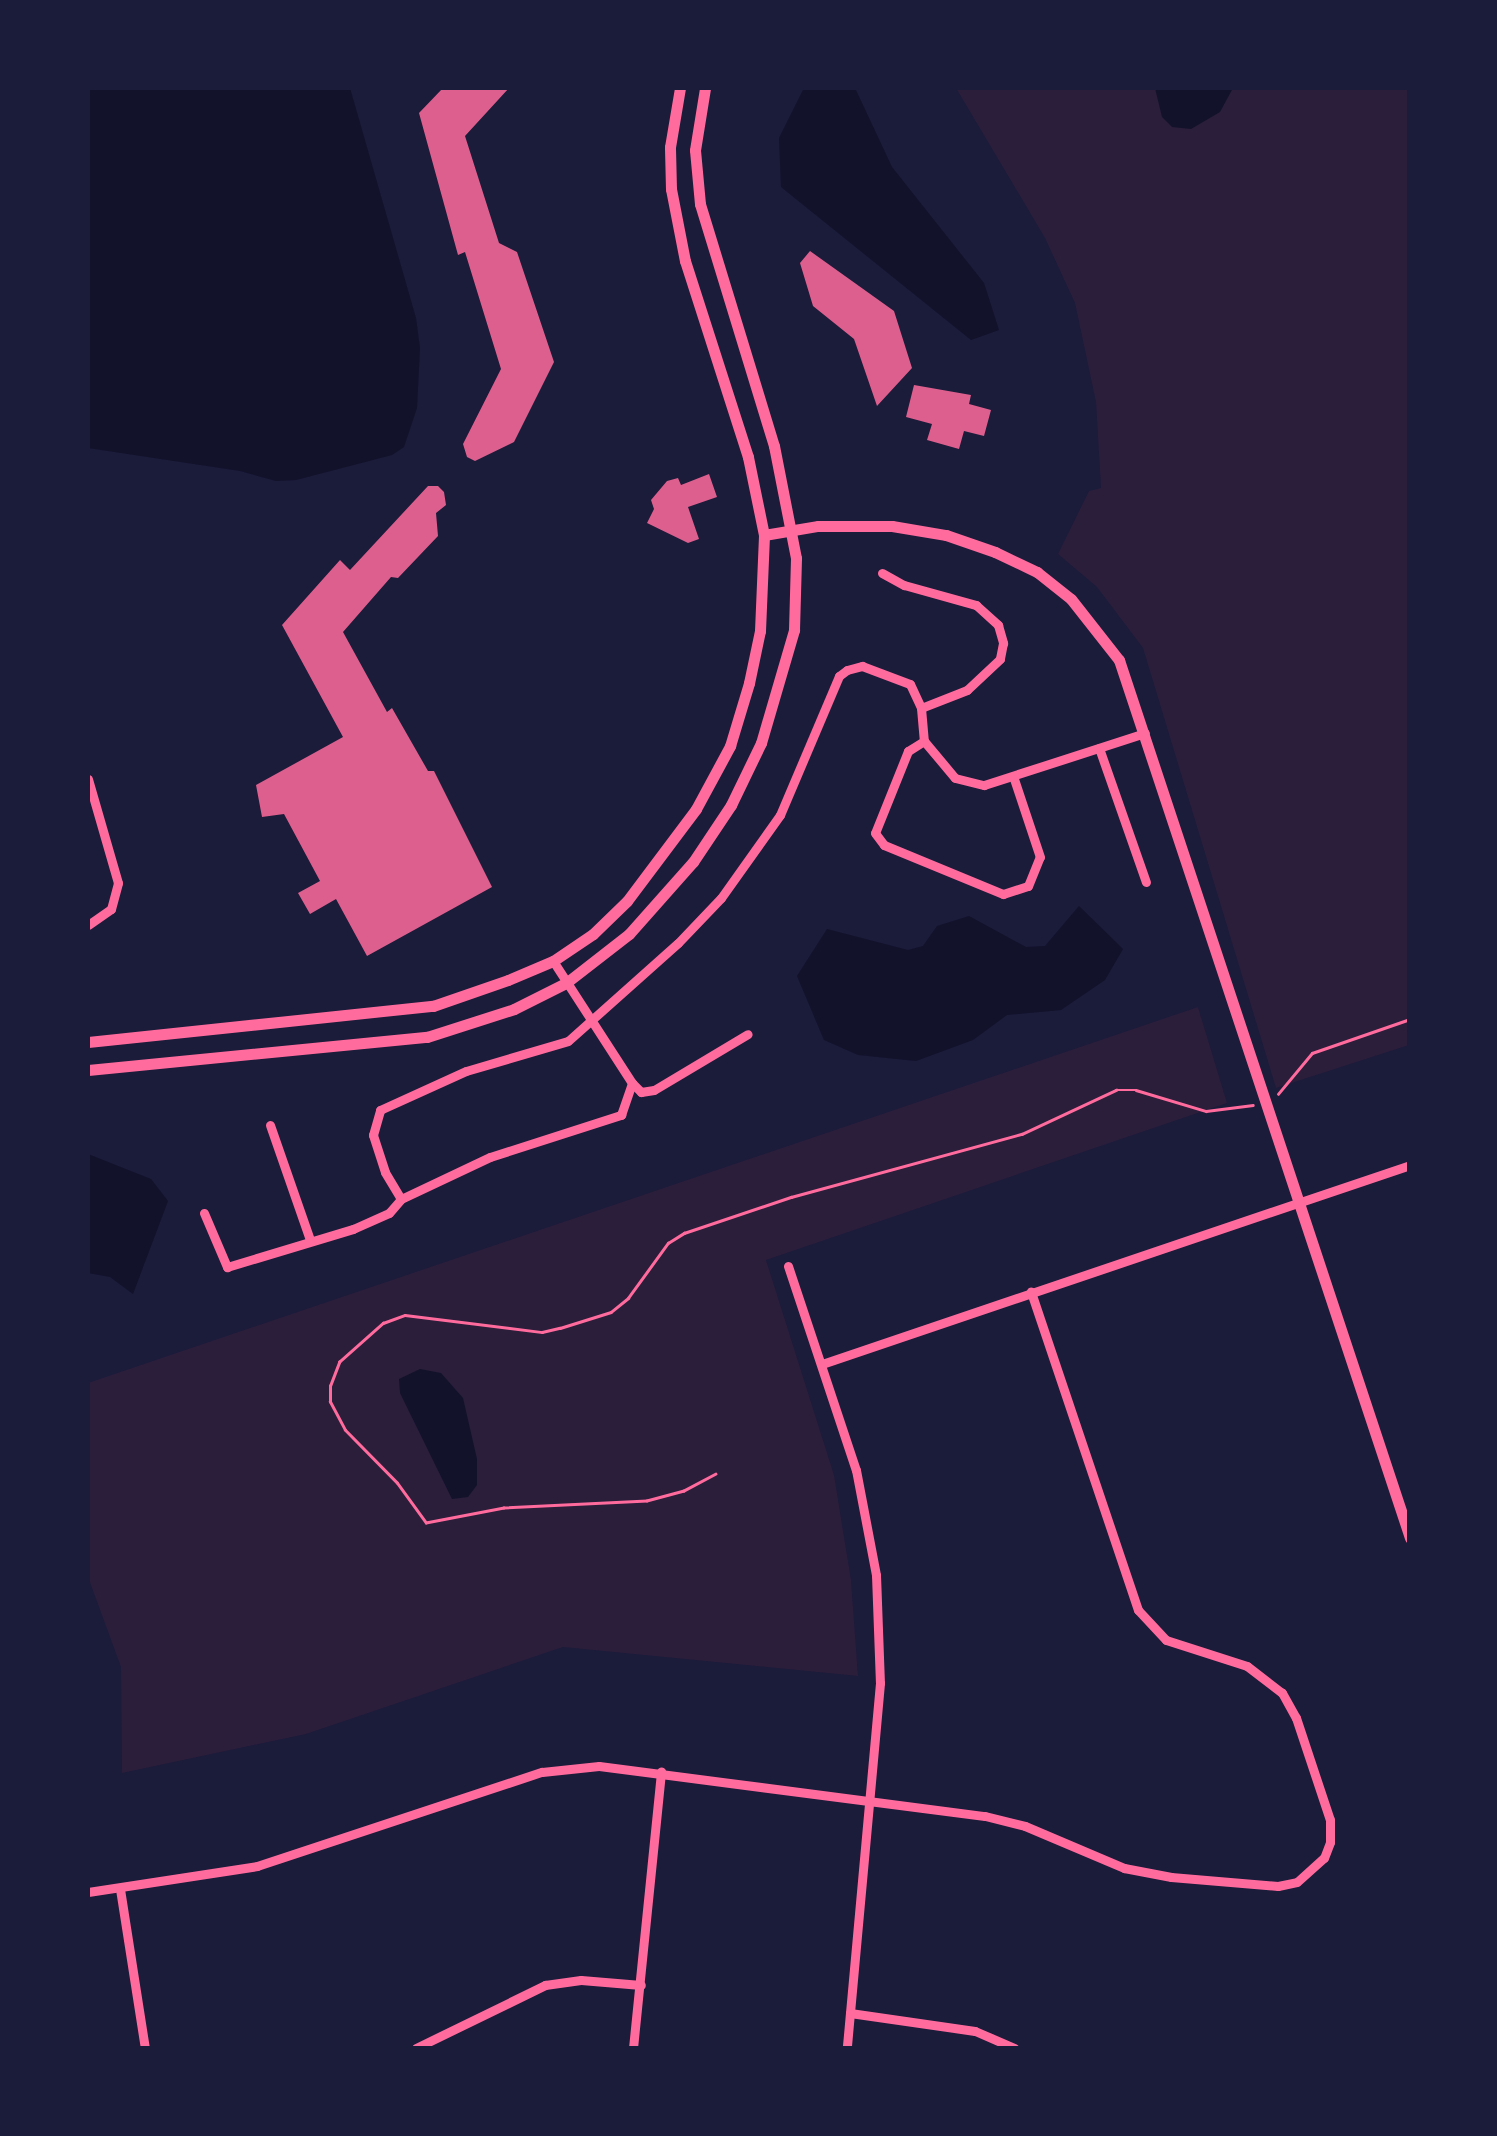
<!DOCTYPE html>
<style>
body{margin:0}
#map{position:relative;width:1497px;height:2136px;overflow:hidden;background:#1b1b3a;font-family:"Open Sans",sans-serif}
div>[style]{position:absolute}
.green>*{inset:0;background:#2a1e3b}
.water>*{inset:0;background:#12122b}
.building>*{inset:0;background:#dd5f8e}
.path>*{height:2.5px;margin:-1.25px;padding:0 1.25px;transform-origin:1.25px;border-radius:1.25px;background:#ff6b9d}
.minor>*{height:9px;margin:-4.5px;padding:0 4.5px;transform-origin:4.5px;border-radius:4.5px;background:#ff6b9d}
.tertiary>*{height:11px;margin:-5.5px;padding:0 5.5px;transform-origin:5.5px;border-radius:5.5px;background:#ff6b9d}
span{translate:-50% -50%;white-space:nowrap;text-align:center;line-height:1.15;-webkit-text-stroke:9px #1b1b3a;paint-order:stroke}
.frame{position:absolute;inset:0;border:90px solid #1b1b3a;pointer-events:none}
</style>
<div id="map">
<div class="green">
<div style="clip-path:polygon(956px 88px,1409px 88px,1409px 1045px,1276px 1088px,1143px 648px,1097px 587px,1058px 554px,1089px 491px,1101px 488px,1096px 402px,1075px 303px,1045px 238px)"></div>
<div style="clip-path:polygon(1198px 1007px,1227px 1103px,766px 1260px,834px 1475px,851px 1580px,858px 1676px,563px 1647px,306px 1734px,122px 1773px,121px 1667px,88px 1577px,88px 1383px)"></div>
</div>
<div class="water">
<div style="clip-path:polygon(88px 88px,350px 88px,416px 318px,420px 348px,417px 408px,404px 447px,392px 455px,296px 480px,276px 481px,240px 471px,88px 448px)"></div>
<div style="clip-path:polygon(804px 88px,855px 88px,892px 167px,984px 283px,999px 330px,971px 340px,781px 187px,779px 138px)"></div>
<div style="clip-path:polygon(1155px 88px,1233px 88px,1220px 112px,1191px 129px,1172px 127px,1162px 117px)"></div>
<div style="clip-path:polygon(1079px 906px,1123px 949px,1105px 980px,1061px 1010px,1007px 1015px,973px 1040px,916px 1061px,858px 1055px,824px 1040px,797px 976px,827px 929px,908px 950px,923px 946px,937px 926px,969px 916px,1026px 947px,1045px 946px)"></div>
<div style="clip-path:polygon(88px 1154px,151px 1179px,168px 1201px,133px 1294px,110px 1277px,88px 1273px)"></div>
<div style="clip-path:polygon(420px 1369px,441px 1373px,463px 1398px,477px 1459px,477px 1485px,468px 1497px,452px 1499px,400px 1393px,399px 1379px)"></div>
</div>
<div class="building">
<div style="clip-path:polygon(443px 88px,509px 88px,465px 136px,499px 243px,517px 252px,554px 362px,514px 442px,475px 461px,467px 457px,463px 444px,501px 369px,465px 252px,458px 255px,419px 113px)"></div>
<div style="clip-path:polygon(810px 251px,894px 311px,912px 368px,877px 406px,854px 339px,813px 306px,800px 263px)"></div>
<div style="clip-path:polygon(914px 385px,971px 395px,969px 404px,991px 410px,984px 436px,964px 431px,959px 449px,927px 440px,932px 424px,906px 417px)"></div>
<div style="clip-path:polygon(709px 474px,717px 497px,688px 507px,699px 539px,688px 543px,647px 523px,654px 509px,651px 500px,667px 481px,678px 478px,681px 485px)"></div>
<div style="clip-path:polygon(428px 486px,438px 486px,444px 492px,446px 505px,436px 513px,438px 536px,398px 578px,391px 577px,343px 632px,387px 712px,392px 708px,428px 771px,434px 771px,492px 887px,367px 956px,336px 899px,310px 914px,298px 893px,320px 881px,284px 814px,262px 817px,256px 785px,343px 737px,282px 625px,340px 560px,350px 570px)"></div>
</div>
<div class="path">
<div style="left:1278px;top:1094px;width:53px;rotate:-50.3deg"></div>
<div style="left:1312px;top:1053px;width:104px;rotate:-19.1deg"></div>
<div style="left:716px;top:1474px;width:36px;rotate:152deg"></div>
<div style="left:684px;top:1491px;width:38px;rotate:165deg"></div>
<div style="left:647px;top:1501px;width:143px;rotate:177.2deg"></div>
<div style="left:504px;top:1508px;width:79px;rotate:169.1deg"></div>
<div style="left:426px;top:1523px;width:49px;rotate:-125.9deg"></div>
<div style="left:397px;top:1483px;width:74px;rotate:-134.5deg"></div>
<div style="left:345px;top:1430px;width:32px;rotate:-118deg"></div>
<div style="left:330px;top:1402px;width:16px;rotate:-90deg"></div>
<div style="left:330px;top:1386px;width:26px;rotate:-69deg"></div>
<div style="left:339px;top:1362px;width:59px;rotate:-41.6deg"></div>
<div style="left:383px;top:1323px;width:23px;rotate:-20deg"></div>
<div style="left:405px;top:1315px;width:138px;rotate:7.1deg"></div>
<div style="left:542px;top:1332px;width:18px;rotate:-13deg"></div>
<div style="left:560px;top:1328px;width:53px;rotate:-17.4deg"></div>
<div style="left:611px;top:1312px;width:22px;rotate:-39deg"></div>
<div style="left:628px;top:1298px;width:68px;rotate:-54deg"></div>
<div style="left:668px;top:1243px;width:19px;rotate:-32deg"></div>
<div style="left:684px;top:1233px;width:113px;rotate:-18.6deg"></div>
<div style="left:791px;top:1197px;width:239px;rotate:-15.3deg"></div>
<div style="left:1022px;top:1134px;width:104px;rotate:-25.1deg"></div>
<div style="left:1116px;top:1090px;width:20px"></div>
<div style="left:1136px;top:1090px;width:73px;rotate:16.7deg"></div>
<div style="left:1206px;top:1111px;width:47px;rotate:-7.3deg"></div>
</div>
<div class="minor">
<div style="left:882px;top:573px;width:25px;rotate:29deg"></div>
<div style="left:904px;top:585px;width:75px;rotate:15.5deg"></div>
<div style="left:976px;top:605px;width:30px;rotate:42deg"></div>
<div style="left:998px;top:625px;width:19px;rotate:74deg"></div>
<div style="left:1003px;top:643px;width:16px;rotate:101deg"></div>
<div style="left:1000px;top:659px;width:45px;rotate:136.8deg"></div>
<div style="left:967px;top:690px;width:49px;rotate:158.6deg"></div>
<div style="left:924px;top:741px;width:19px;rotate:148deg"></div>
<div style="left:908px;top:751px;width:88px;rotate:111.9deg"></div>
<div style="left:875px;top:833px;width:15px;rotate:53deg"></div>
<div style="left:884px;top:845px;width:129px;rotate:22.4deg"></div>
<div style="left:1003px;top:894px;width:26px;rotate:-18deg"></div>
<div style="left:1028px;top:886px;width:31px;rotate:-68deg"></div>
<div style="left:1040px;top:857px;width:85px;rotate:-108.4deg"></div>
<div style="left:1099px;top:748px;width:142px;rotate:70.7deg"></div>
<div style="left:88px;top:779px;width:108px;rotate:73.9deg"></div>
<div style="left:118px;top:883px;width:27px;rotate:105deg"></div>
<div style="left:111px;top:909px;width:28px;rotate:145deg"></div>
<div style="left:632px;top:1083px;width:13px;rotate:45deg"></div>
<div style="left:641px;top:1092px;width:13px;rotate:-9deg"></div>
<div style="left:654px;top:1090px;width:109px;rotate:-30.8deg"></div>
<div style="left:270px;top:1125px;width:122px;rotate:70.8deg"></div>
<div style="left:401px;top:1199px;width:31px;rotate:-121deg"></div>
<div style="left:385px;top:1172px;width:39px;rotate:-108deg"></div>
<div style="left:373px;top:1135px;width:26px;rotate:-74deg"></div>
<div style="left:380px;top:1110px;width:94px;rotate:-24.4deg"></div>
<div style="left:466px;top:1071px;width:106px;rotate:-16.4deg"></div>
<div style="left:568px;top:1041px;width:147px;rotate:-41.7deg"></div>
<div style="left:678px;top:943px;width:62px;rotate:-46.3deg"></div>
<div style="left:721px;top:898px;width:102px;rotate:-54.6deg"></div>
<div style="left:780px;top:815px;width:151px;rotate:-67deg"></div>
<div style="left:839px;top:676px;width:10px;rotate:-37deg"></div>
<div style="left:847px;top:670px;width:16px;rotate:-15deg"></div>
<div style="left:862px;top:666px;width:51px;rotate:20.6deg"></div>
<div style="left:910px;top:684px;width:26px;rotate:65deg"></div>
<div style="left:921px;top:708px;width:33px;rotate:85deg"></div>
<div style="left:924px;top:741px;width:48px;rotate:50deg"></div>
<div style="left:955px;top:778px;width:30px;rotate:14deg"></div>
<div style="left:984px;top:785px;width:169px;rotate:-17.9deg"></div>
<div style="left:204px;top:1213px;width:59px;rotate:66.9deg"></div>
<div style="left:227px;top:1267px;width:132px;rotate:-16.8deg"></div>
<div style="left:353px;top:1229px;width:39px;rotate:-24deg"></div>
<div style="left:389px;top:1213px;width:18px;rotate:-49deg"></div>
<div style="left:401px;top:1199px;width:98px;rotate:-25.3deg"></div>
<div style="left:490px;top:1157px;width:138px;rotate:-17.8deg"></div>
<div style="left:621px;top:1115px;width:34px;rotate:-71deg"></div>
<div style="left:632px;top:1083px;width:145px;rotate:-122.9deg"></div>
<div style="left:788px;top:1266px;width:215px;rotate:71.6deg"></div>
<div style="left:856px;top:1470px;width:107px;rotate:79.2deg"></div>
<div style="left:876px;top:1575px;width:108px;rotate:87.9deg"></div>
<div style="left:880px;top:1683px;width:366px;rotate:95.2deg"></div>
<div style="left:822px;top:1364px;width:621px;rotate:-18.7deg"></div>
<div style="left:120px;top:1889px;width:161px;rotate:81.1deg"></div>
<div style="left:88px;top:1892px;width:171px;rotate:-8.7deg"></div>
<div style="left:257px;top:1866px;width:300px;rotate:-18.3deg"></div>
<div style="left:542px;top:1772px;width:57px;rotate:-6deg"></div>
<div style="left:599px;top:1766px;width:389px;rotate:7.4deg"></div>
<div style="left:985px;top:1816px;width:41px;rotate:14deg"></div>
<div style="left:1025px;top:1826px;width:108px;rotate:23deg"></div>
<div style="left:1124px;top:1868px;width:48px;rotate:10.8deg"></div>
<div style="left:1171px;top:1877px;width:107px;rotate:4.8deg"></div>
<div style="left:1278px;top:1886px;width:19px;rotate:-12deg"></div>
<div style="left:1297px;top:1882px;width:36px;rotate:-42deg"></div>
<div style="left:1324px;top:1858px;width:17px;rotate:-69deg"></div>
<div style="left:1330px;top:1842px;width:22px;rotate:-90deg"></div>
<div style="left:1330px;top:1820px;width:108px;rotate:-108.4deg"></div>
<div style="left:1296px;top:1718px;width:29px;rotate:-119deg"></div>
<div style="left:1282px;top:1693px;width:44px;rotate:-142.4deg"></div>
<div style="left:1247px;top:1666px;width:85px;rotate:-162.2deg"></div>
<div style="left:1166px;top:1640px;width:41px;rotate:-133deg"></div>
<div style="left:1138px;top:1610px;width:336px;rotate:-108.6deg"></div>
<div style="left:850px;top:2013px;width:126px;rotate:8.2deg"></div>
<div style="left:975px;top:2031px;width:43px;rotate:23.6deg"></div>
<div style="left:416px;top:2048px;width:144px;rotate:-26deg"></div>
<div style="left:545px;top:1985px;width:36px;rotate:-8deg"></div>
<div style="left:581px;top:1980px;width:60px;rotate:4.8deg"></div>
<div style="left:633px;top:2048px;width:278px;rotate:-84.2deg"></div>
</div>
<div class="tertiary">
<div style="left:764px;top:535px;width:55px;rotate:-9.5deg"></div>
<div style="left:818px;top:526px;width:74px"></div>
<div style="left:892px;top:526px;width:55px;rotate:9.5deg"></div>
<div style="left:946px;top:535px;width:52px;rotate:19.1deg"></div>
<div style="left:995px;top:552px;width:47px;rotate:25.5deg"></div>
<div style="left:1037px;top:572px;width:43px;rotate:38.5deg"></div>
<div style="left:1071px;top:599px;width:78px;rotate:51.8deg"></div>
<div style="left:1119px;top:660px;width:925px;rotate:71.66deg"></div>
<div style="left:88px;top:1042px;width:347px;rotate:-6deg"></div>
<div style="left:433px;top:1006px;width:79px;rotate:-19.1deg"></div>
<div style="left:508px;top:980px;width:49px;rotate:-22.9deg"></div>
<div style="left:553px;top:961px;width:48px;rotate:-34deg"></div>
<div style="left:593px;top:934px;width:47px;rotate:-44.1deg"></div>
<div style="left:627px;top:901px;width:115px;rotate:-53.1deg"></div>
<div style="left:696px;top:809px;width:72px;rotate:-61.6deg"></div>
<div style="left:730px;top:746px;width:66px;rotate:-73.2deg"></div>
<div style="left:749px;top:683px;width:53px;rotate:-78.1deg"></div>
<div style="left:760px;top:631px;width:96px;rotate:-87.6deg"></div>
<div style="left:764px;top:535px;width:80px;rotate:-101.6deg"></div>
<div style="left:748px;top:457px;width:206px;rotate:-107.8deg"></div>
<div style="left:685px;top:261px;width:73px;rotate:-101deg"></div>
<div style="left:671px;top:189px;width:42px;rotate:-91.4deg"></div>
<div style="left:670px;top:147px;width:60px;rotate:-80.4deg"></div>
<div style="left:88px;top:1070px;width:341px;rotate:-5.6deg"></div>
<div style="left:427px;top:1037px;width:91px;rotate:-17.8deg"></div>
<div style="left:514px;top:1009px;width:58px;rotate:-26.6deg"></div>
<div style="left:566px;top:983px;width:80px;rotate:-37.9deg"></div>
<div style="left:629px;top:934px;width:96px;rotate:-48.4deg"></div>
<div style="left:693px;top:862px;width:69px;rotate:-56.3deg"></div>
<div style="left:731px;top:805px;width:69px;rotate:-64.2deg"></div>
<div style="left:761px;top:743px;width:118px;rotate:-73.7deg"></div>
<div style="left:794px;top:630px;width:72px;rotate:-88.4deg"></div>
<div style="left:796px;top:558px;width:114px;rotate:-101.1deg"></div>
<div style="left:774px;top:446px;width:253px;rotate:-107deg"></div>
<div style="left:700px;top:204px;width:54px;rotate:-95.3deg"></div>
<div style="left:695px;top:150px;width:63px;rotate:-80.8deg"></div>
</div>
<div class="frame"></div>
</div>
